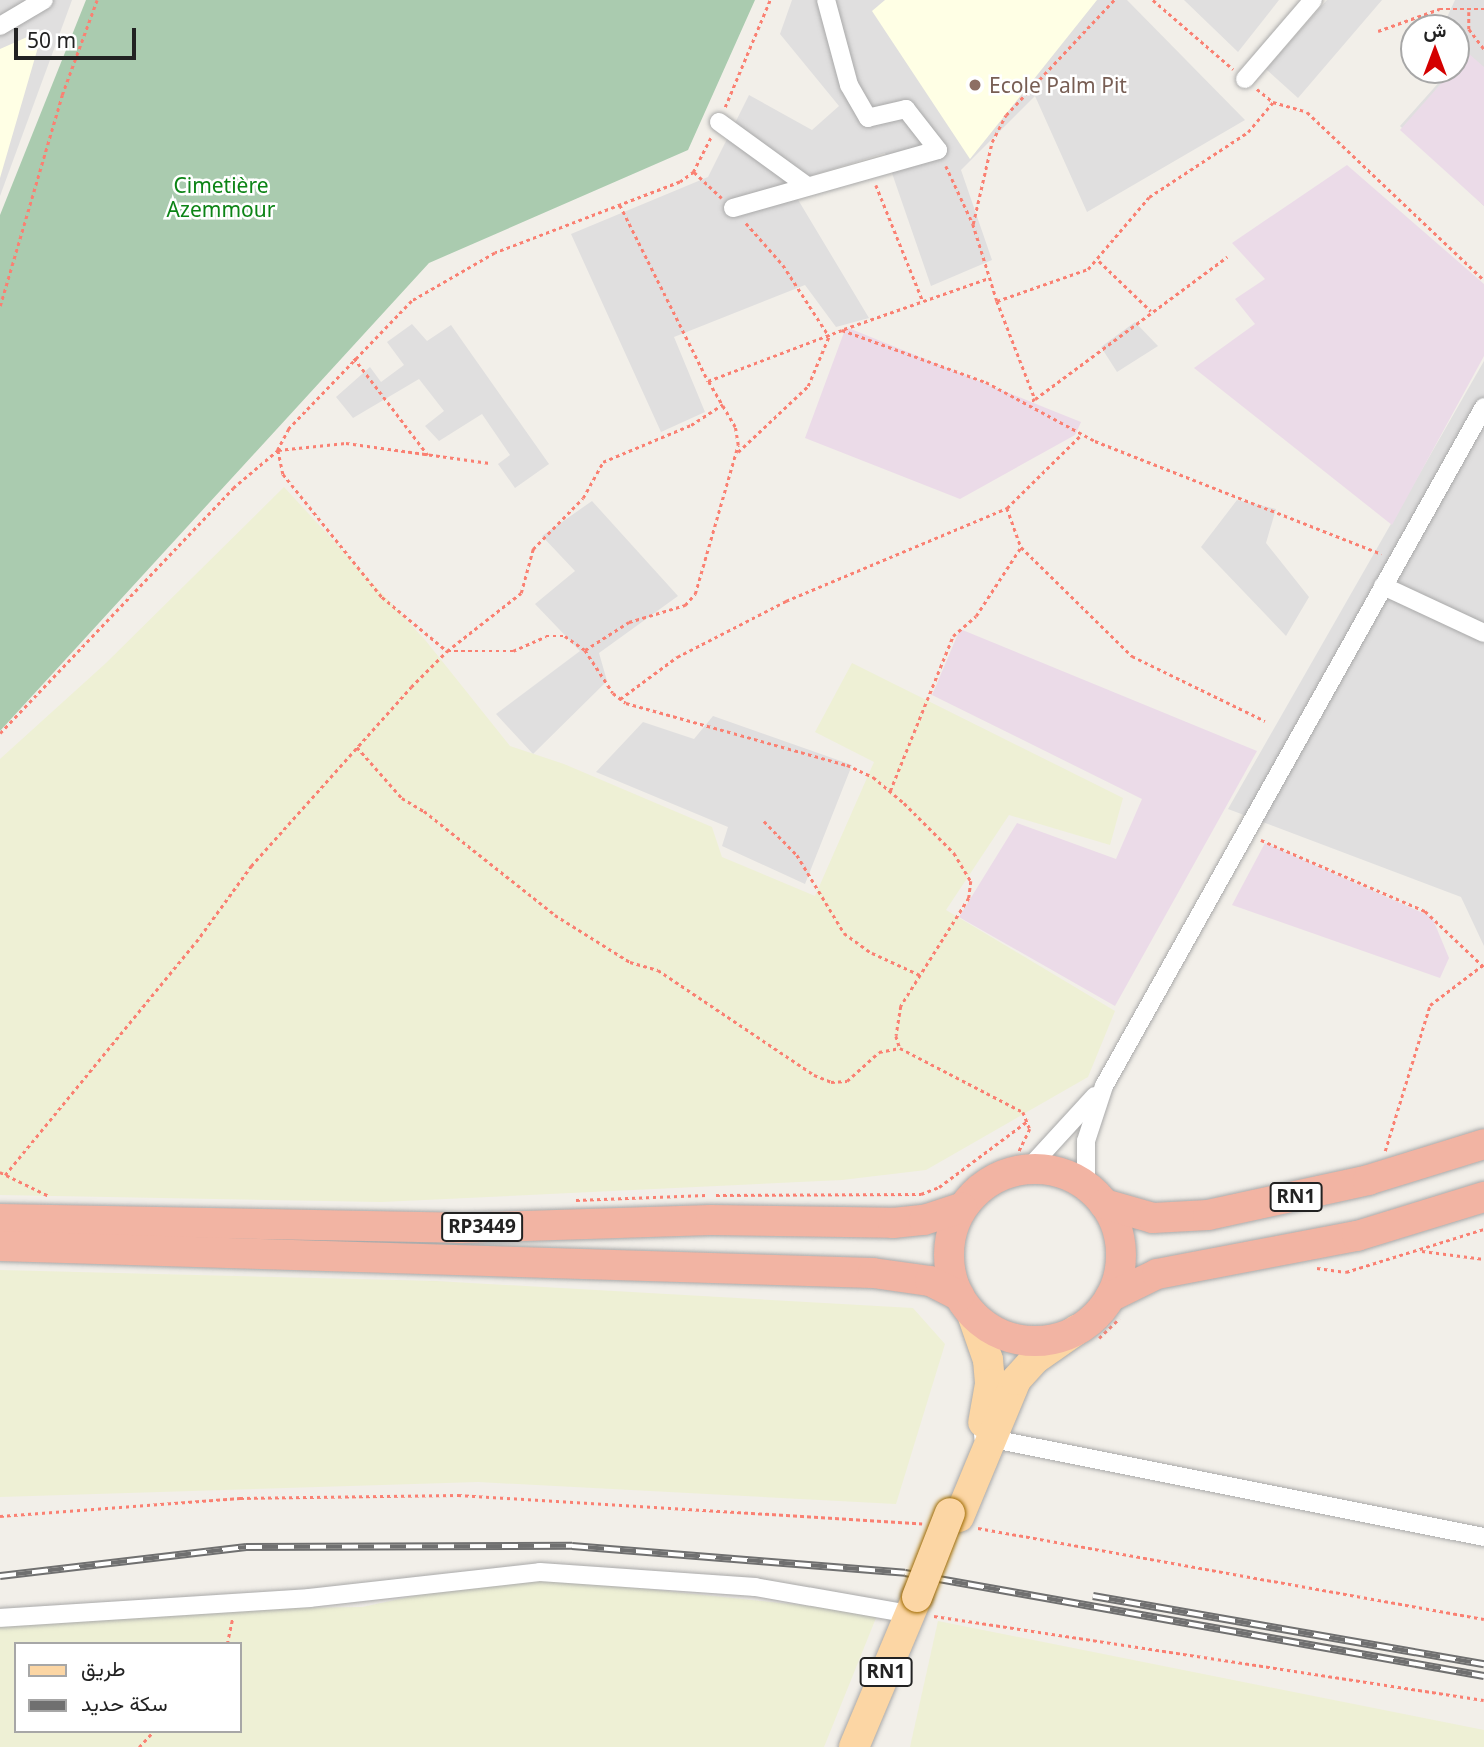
<!DOCTYPE html>
<meta charset="utf-8">
<style>
body{margin:0}
#map{position:relative;width:1484px;height:1747px;overflow:hidden;background:#f2efe9;font-family:"Noto Sans",Vazirmatn,sans-serif}
div>[style]{position:absolute}
.residential>*{inset:0;background:#e0dfdf}
.industrial>*{inset:0;background:#ebdbe8}
.education>*{inset:0;background:#ffffe5}
.farmland>*{inset:0;background:#eef0d5}
.cemetery>*{inset:0;background:#aacbaf}
.path>*{height:2.5px;margin-top:-1.25px;transform-origin:0;background:repeating-linear-gradient(90deg,#fa8072 0 3.5px,transparent 0 7px)}
.roads{filter:drop-shadow(0 0 2px #a9a9a9) drop-shadow(0 0 2px #a9a9a9)}
.minor>*{height:18px;margin:-9px;padding:0 9px;transform-origin:9px;border-radius:9px;background:#fff}
.primary>*{height:30px;margin:-15px;padding:0 15px;transform-origin:15px;border-radius:15px;background:#fcd6a4}
.trunk>*{height:30px;margin:-15px;padding:0 15px;transform-origin:15px;border-radius:15px;background:#f2b4a3}
.trunk>.ring{margin:-15px;padding:0;box-sizing:content-box;background:none;border:30px solid #f2b4a3;border-radius:50%}
.rail>*{height:8px;margin-top:-4px;transform-origin:0;background:repeating-linear-gradient(90deg,#fff 0 16px,#707070 0 32px);box-sizing:border-box;border-block:2px solid #707070}
.bridges{filter:drop-shadow(0 0 2px #a06b00) drop-shadow(0 0 2px #a06b00)}
.primary-bridge>*{height:30px;margin:-15px;padding:0 15px;transform-origin:15px;border-radius:15px;background:#fcd6a4}
.dots>*{width:19px;height:19px;translate:-50% -50%;box-sizing:border-box;border:4px solid #fff;border-radius:50%}
span{translate:-50% -50%;white-space:nowrap;text-align:center;line-height:1.15;-webkit-text-stroke:5px #fff;paint-order:stroke}
.shield-label span{padding:2px 5px;background:#fff;border:2px solid;border-radius:5px;-webkit-text-stroke-width:0}
.shield-label{font-size:19px;color:#222;font-weight:700}
.education-label{font-size:21px;color:#785e54}
.left{translate:0 -50%;text-align:left}
.park-label{font-size:21px;color:#0c8416}
.legend{position:absolute;left:14px;top:1642px;width:228px;height:91px;box-sizing:border-box;background:#fff;border:2px solid #a7a7a7;margin:0;padding:9px 12px;list-style:none;font-size:21px;color:#222}
.legend li{display:flex;align-items:center;gap:14px;height:35px}
.legend b{width:35px;border:2px solid #a7a7a7}
.north{position:absolute;left:1400px;top:14px;width:70px;height:70px;box-sizing:border-box;background:#fff;border:2px solid #a7a7a7;border-radius:50%;rotate:0deg;font-size:19px;font-weight:700;line-height:28px;text-align:center;color:#222}
.north::after{content:'';display:block;margin:auto;width:24px;height:32px;background:#d40000;clip-path:polygon(50% 0,100% 100%,50% 72%,0 100%)}
.scale{position:absolute;left:14px;top:28px;width:122px;height:32px;box-sizing:border-box;border:4px solid #222;border-top:0;padding-left:9px;font-size:21px;line-height:24px;white-space:nowrap;color:#222;-webkit-text-stroke:5px #fff;paint-order:stroke}
</style>
<div id="map">
<div class="residential">
<div style="clip-path:polygon(0 0,72px 0,0 196px)"></div>
<div style="clip-path:polygon(792px 0,1127px 0,1245px 120px,1087px 212px,1035px 96px,961px 170px,992px 260px,931px 286px,885px 153px,788px 183px,869px 318px,836px 327px,805px 285px,674px 337px,705px 412px,661px 432px,571px 234px,708px 177px,749px 95px,812px 130px,839px 106px,780px 34px)"></div>
<div style="clip-path:polygon(1184px 0,1279px 0,1238px 52px)"></div>
<div style="clip-path:polygon(1327px 0,1382px 0,1298px 98px,1266px 69px)"></div>
<div style="clip-path:polygon(1455px 0,1484px 0,1484px 206px,1400px 126px,1450px 70px,1456px 70px,1466px 52px,1456px 41px,1456px 28px,1443px 26px)"></div>
<div style="clip-path:polygon(1135px 322px,1158px 346px,1117px 372px,1101px 347px)"></div>
<div style="clip-path:polygon(412px 324px,427px 341px,451px 325px,549px 464px,515px 488px,498px 464px,510px 455px,482px 414px,439px 441px,425px 426px,444px 411px,419px 379px,353px 418px,336px 397px,370px 367px,381px 382px,404px 365px,387px 342px)"></div>
<div style="clip-path:polygon(1484px 361px,1484px 946px,1461px 897px,1228px 809px)"></div>
<div style="clip-path:polygon(1237px 500px,1276px 509px,1266px 543px,1309px 597px,1286px 636px,1201px 547px)"></div>
<div style="clip-path:polygon(592px 501px,678px 596px,599px 653px,607px 681px,533px 754px,496px 714px,580px 651px,535px 604px,575px 571px,542px 536px)"></div>
<div style="clip-path:polygon(713px 716px,852px 765px,805px 884px,722px 846px,728px 827px,596px 772px,643px 722px,694px 739px)"></div>
</div>
<div class="industrial">
<div style="clip-path:polygon(1468px 53px,1484px 67px,1484px 206px,1400px 130px)"></div>
<div style="clip-path:polygon(1347px 165px,1484px 284px,1484px 356px,1392px 525px,1194px 368px,1255px 324px,1235px 299px,1265px 279px,1232px 243px)"></div>
<div style="clip-path:polygon(846px 327px,1046px 408px,1081px 422px,1075px 435px,960px 499px,805px 438px)"></div>
<div style="clip-path:polygon(960px 629px,1257px 751px,1115px 1006px,959px 917px,1017px 823px,1116px 859px,1142px 799px,932px 695px)"></div>
<div style="clip-path:polygon(1265px 843px,1432px 917px,1449px 958px,1440px 978px,1232px 905px)"></div>
</div>
<div class="education">
<div style="clip-path:polygon(885px 0,1097px 0,970px 159px,872px 11px)"></div>
<div style="clip-path:polygon(43px 30px,0 178px,0 49px)"></div>
</div>
<div class="farmland">
<div style="clip-path:polygon(284px 487px,426px 641px,510px 746px,564px 764px,712px 827px,722px 857px,815px 896px,874px 762px,815px 732px,852px 663px,1123px 798px,1110px 845px,1009px 815px,946px 910px,1115px 1011px,1088px 1077px,926px 1170px,842px 1180px,382px 1202px,0 1195px,0 759px,106px 663px)"></div>
<div style="clip-path:polygon(0 1270px,436px 1281px,913px 1308px,945px 1344px,896px 1504px,478px 1482px,0 1497px)"></div>
<div style="clip-path:polygon(evenodd,512px 1575px,878px 1613px,824px 1747px,0 1747px,0 1620px,175px 1609px,362px 1607px,512px 1575px,16px 1644px,240px 1644px,240px 1731px,16px 1731px,16px 1644px)"></div>
<div style="clip-path:polygon(938px 1621px,1484px 1730px,1484px 1747px,910px 1747px)"></div>
</div>
<div class="cemetery">
<div style="clip-path:polygon(86px 0,755px 0,688px 150px,429px 263px,0 731px,0 215px)"></div>
</div>
<div class="path">
<div style="left:1153px;top:0;width:106px;rotate:40.8deg"></div>
<div style="left:1469px;top:12px;width:17px;rotate:90deg"></div>
<div style="left:1469px;top:29px;width:25px;rotate:53deg"></div>
<div style="left:1378px;top:31px;width:65px;rotate:-19.8deg"></div>
<div style="left:1439px;top:9px;width:45px"></div>
<div style="left:1257px;top:89px;width:21px;rotate:39deg"></div>
<div style="left:1273px;top:102px;width:35px;rotate:16deg"></div>
<div style="left:1307px;top:112px;width:244px;rotate:43.5deg"></div>
<div style="left:725px;top:107px;width:116px;rotate:-67.2deg"></div>
<div style="left:711px;top:138px;width:38px;rotate:117deg"></div>
<div style="left:694px;top:172px;width:17px;rotate:144deg"></div>
<div style="left:680px;top:182px;width:198px;rotate:159deg"></div>
<div style="left:495px;top:253px;width:96px;rotate:150deg"></div>
<div style="left:412px;top:301px;width:178px;rotate:133.9deg"></div>
<div style="left:289px;top:429px;width:24px;rotate:118deg"></div>
<div style="left:278px;top:450px;width:25px;rotate:78deg"></div>
<div style="left:283px;top:474px;width:158px;rotate:51.2deg"></div>
<div style="left:382px;top:597px;width:85px;rotate:39.7deg"></div>
<div style="left:447px;top:651px;width:66px"></div>
<div style="left:513px;top:651px;width:36px;rotate:-24deg"></div>
<div style="left:546px;top:636px;width:19px"></div>
<div style="left:565px;top:636px;width:24px;rotate:35deg"></div>
<div style="left:585px;top:650px;width:51px;rotate:56.9deg"></div>
<div style="left:613px;top:693px;width:16px;rotate:38deg"></div>
<div style="left:626px;top:703px;width:230px;rotate:15.7deg"></div>
<div style="left:847px;top:765px;width:29px;rotate:25deg"></div>
<div style="left:873px;top:777px;width:40px;rotate:40deg"></div>
<div style="left:904px;top:803px;width:71px;rotate:45deg"></div>
<div style="left:954px;top:853px;width:33px;rotate:59deg"></div>
<div style="left:971px;top:881px;width:17px;rotate:97deg"></div>
<div style="left:969px;top:898px;width:128px;rotate:122.2deg"></div>
<div style="left:901px;top:1006px;width:30px;rotate:99deg"></div>
<div style="left:896px;top:1036px;width:13px;rotate:72deg"></div>
<div style="left:900px;top:1048px;width:139px;rotate:27.5deg"></div>
<div style="left:1023px;top:1112px;width:18px;rotate:68deg"></div>
<div style="left:1030px;top:1129px;width:25px;rotate:116deg"></div>
<div style="left:946px;top:166px;width:64px;rotate:65deg"></div>
<div style="left:973px;top:224px;width:84px;rotate:-77deg"></div>
<div style="left:992px;top:142px;width:30px;rotate:-63deg"></div>
<div style="left:1006px;top:115px;width:158px;rotate:-46.8deg"></div>
<div style="left:694px;top:172px;width:38px;rotate:43deg"></div>
<div style="left:876px;top:185px;width:123px;rotate:68deg"></div>
<div style="left:620px;top:205px;width:197px;rotate:63.4deg"></div>
<div style="left:708px;top:381px;width:143px;rotate:-20.8deg"></div>
<div style="left:842px;top:330px;width:153px;rotate:19.9deg"></div>
<div style="left:986px;top:382px;width:124px;rotate:28.4deg"></div>
<div style="left:1095px;top:441px;width:308px;rotate:21.5deg"></div>
<div style="left:746px;top:223px;width:56px;rotate:48.6deg"></div>
<div style="left:783px;top:265px;width:85px;rotate:57.1deg"></div>
<div style="left:973px;top:224px;width:81px;rotate:72.7deg"></div>
<div style="left:997px;top:301px;width:96px;rotate:-19.4deg"></div>
<div style="left:1088px;top:269px;width:94px;rotate:-49.7deg"></div>
<div style="left:1149px;top:197px;width:118px;rotate:-33.3deg"></div>
<div style="left:1248px;top:132px;width:39px;rotate:-50deg"></div>
<div style="left:1099px;top:261px;width:72px;rotate:43.9deg"></div>
<div style="left:997px;top:301px;width:105px;rotate:68.8deg"></div>
<div style="left:1035px;top:399px;width:6px;rotate:141deg"></div>
<div style="left:0;top:306px;width:220px;rotate:-73.6deg"></div>
<div style="left:62px;top:95px;width:101px;rotate:-69.8deg"></div>
<div style="left:844px;top:329px;width:154px;rotate:-19.4deg"></div>
<div style="left:354px;top:358px;width:122px;rotate:52.7deg"></div>
<div style="left:1035px;top:399px;width:239px;rotate:-36.5deg"></div>
<div style="left:738px;top:452px;width:96px;rotate:-43.3deg"></div>
<div style="left:808px;top:386px;width:54px;rotate:-67.2deg"></div>
<div style="left:1007px;top:508px;width:41px;rotate:70.3deg"></div>
<div style="left:1021px;top:547px;width:156px;rotate:44.5deg"></div>
<div style="left:1132px;top:656px;width:148px;rotate:26deg"></div>
<div style="left:585px;top:650px;width:52px;rotate:-32.5deg"></div>
<div style="left:629px;top:622px;width:59px;rotate:-16.9deg"></div>
<div style="left:685px;top:605px;width:15px;rotate:-48deg"></div>
<div style="left:695px;top:594px;width:155px;rotate:-73.9deg"></div>
<div style="left:738px;top:445px;width:18px;rotate:-99deg"></div>
<div style="left:735px;top:427px;width:53px;rotate:-120.4deg"></div>
<div style="left:620px;top:699px;width:71px;rotate:-36.4deg"></div>
<div style="left:677px;top:657px;width:123px;rotate:-27.2deg"></div>
<div style="left:786px;top:601px;width:240px;rotate:-22.8deg"></div>
<div style="left:1007px;top:508px;width:104px;rotate:-44.6deg"></div>
<div style="left:0;top:733px;width:338px;rotate:-46.4deg"></div>
<div style="left:233px;top:488px;width:59px;rotate:-40.2deg"></div>
<div style="left:278px;top:450px;width:68px;rotate:-5.9deg"></div>
<div style="left:346px;top:443px;width:145px;rotate:7.9deg"></div>
<div style="left:357px;top:747px;width:68px;rotate:48.6deg"></div>
<div style="left:402px;top:798px;width:26px;rotate:31deg"></div>
<div style="left:424px;top:811px;width:167px;rotate:38.4deg"></div>
<div style="left:555px;top:915px;width:89px;rotate:32.1deg"></div>
<div style="left:630px;top:962px;width:29px;rotate:16deg"></div>
<div style="left:658px;top:970px;width:188px;rotate:33.9deg"></div>
<div style="left:814px;top:1075px;width:18px;rotate:22deg"></div>
<div style="left:831px;top:1082px;width:16px;rotate:-4deg"></div>
<div style="left:847px;top:1081px;width:43px;rotate:-42.2deg"></div>
<div style="left:879px;top:1052px;width:20px;rotate:-11deg"></div>
<div style="left:890px;top:791px;width:167px;rotate:-67.9deg"></div>
<div style="left:953px;top:636px;width:30px;rotate:-41deg"></div>
<div style="left:976px;top:616px;width:82px;rotate:-56.9deg"></div>
<div style="left:764px;top:821px;width:47px;rotate:45.9deg"></div>
<div style="left:797px;top:855px;width:91px;rotate:58.9deg"></div>
<div style="left:844px;top:933px;width:34px;rotate:36deg"></div>
<div style="left:872px;top:953px;width:55px;rotate:24.7deg"></div>
<div style="left:1261px;top:840px;width:179px;rotate:23.4deg"></div>
<div style="left:1425px;top:911px;width:81px;rotate:43.5deg"></div>
<div style="left:1385px;top:1151px;width:153px;rotate:-72.9deg"></div>
<div style="left:1430px;top:1005px;width:68px;rotate:-37.2deg"></div>
<div style="left:0;top:1172px;width:55px;rotate:26.1deg"></div>
<div style="left:5px;top:1175px;width:301px;rotate:-50.7deg"></div>
<div style="left:196px;top:942px;width:94px;rotate:-54.1deg"></div>
<div style="left:251px;top:866px;width:240px;rotate:-48.2deg"></div>
<div style="left:411px;top:687px;width:51px;rotate:-45deg"></div>
<div style="left:447px;top:651px;width:94px;rotate:-38.1deg"></div>
<div style="left:521px;top:593px;width:46px;rotate:-74.7deg"></div>
<div style="left:533px;top:549px;width:71px;rotate:-45.6deg"></div>
<div style="left:583px;top:498px;width:41px;rotate:-60.9deg"></div>
<div style="left:603px;top:462px;width:95px;rotate:-22.8deg"></div>
<div style="left:691px;top:425px;width:38px;rotate:-33deg"></div>
<div style="left:716px;top:1195px;width:205px;rotate:-0.3deg"></div>
<div style="left:921px;top:1194px;width:19px;rotate:-21deg"></div>
<div style="left:939px;top:1187px;width:112px;rotate:-36.7deg"></div>
<div style="left:576px;top:1200px;width:130px;rotate:-2.2deg"></div>
<div style="left:1422px;top:1251px;width:63px;rotate:7.4deg"></div>
<div style="left:1317px;top:1268px;width:29px;rotate:8deg"></div>
<div style="left:1346px;top:1272px;width:145px;rotate:-17.3deg"></div>
<div style="left:1099px;top:1338px;width:28px;rotate:-44deg"></div>
<div style="left:0;top:1516px;width:241px;rotate:-4.3deg"></div>
<div style="left:240px;top:1498px;width:218px;rotate:-0.8deg"></div>
<div style="left:458px;top:1495px;width:465px;rotate:3.5deg"></div>
<div style="left:978px;top:1528px;width:514px;rotate:10.2deg"></div>
<div style="left:934px;top:1616px;width:556px;rotate:8.68deg"></div>
<div style="left:227px;top:1644px;width:25px;rotate:-78deg"></div>
<div style="left:139px;top:1747px;width:22px;rotate:-47deg"></div>
</div>
<div class="roads">
<div class="minor">
<div style="left:0;top:26px;width:51px;rotate:-30.6deg"></div>
<div style="left:1245px;top:79px;width:104px;rotate:-49.3deg"></div>
<div style="left:719px;top:122px;width:109px;rotate:36deg"></div>
<div style="left:733px;top:208px;width:213px;rotate:-15.8deg"></div>
<div style="left:938px;top:150px;width:52px;rotate:-128deg"></div>
<div style="left:906px;top:109px;width:39px;rotate:167deg"></div>
<div style="left:868px;top:118px;width:38px;rotate:-120deg"></div>
<div style="left:849px;top:85px;width:88px;rotate:-105.1deg"></div>
<div style="left:1383px;top:586px;width:111px;rotate:25deg"></div>
<div style="left:1028px;top:1169px;width:99px;rotate:-47.5deg"></div>
<div style="left:1086px;top:1186px;width:45px;rotate:-90deg"></div>
<div style="left:1086px;top:1141px;width:58px;rotate:-71.9deg"></div>
<div style="left:1104px;top:1086px;width:778px;rotate:-60.77deg"></div>
<div style="left:983px;top:1437px;width:511px;rotate:11.29deg"></div>
<div style="left:0;top:1618px;width:310px;rotate:-3.7deg"></div>
<div style="left:309px;top:1598px;width:232px;rotate:-6.4deg"></div>
<div style="left:540px;top:1572px;width:216px;rotate:4deg"></div>
<div style="left:755px;top:1587px;width:157px;rotate:9.9deg"></div>
</div>
<div class="primary">
<div style="left:972px;top:1314px;width:49px;rotate:70.8deg"></div>
<div style="left:988px;top:1360px;width:24px;rotate:85deg"></div>
<div style="left:990px;top:1384px;width:39px;rotate:100deg"></div>
<div style="left:959px;top:1517px;width:148px;rotate:-67.4deg"></div>
<div style="left:1016px;top:1380px;width:28px;rotate:-48deg"></div>
<div style="left:1035px;top:1359px;width:52px;rotate:-34.9deg"></div>
<div style="left:854px;top:1747px;width:163px;rotate:-67.2deg"></div>
</div>
<div class="trunk">
<div class="ring" style="left:949px;top:1169px;width:142px;height:142px"></div>
<div style="left:1104px;top:1204px;width:51px;rotate:15.9deg"></div>
<div style="left:1153px;top:1218px;width:55px;rotate:-3.1deg"></div>
<div style="left:1208px;top:1215px;width:164px;rotate:-12.3deg"></div>
<div style="left:1368px;top:1180px;width:121px;rotate:-17.2deg"></div>
<div style="left:0;top:1219px;width:459px;rotate:1.1deg"></div>
<div style="left:459px;top:1228px;width:252px;rotate:-1.8deg"></div>
<div style="left:711px;top:1220px;width:182px;rotate:0.9deg"></div>
<div style="left:893px;top:1223px;width:31px;rotate:-6deg"></div>
<div style="left:924px;top:1220px;width:40px;rotate:-18deg"></div>
<div style="left:0;top:1246px;width:873px;rotate:1.77deg"></div>
<div style="left:873px;top:1273px;width:58px;rotate:8deg"></div>
<div style="left:930px;top:1281px;width:33px;rotate:27deg"></div>
<div style="left:1110px;top:1297px;width:52px;rotate:-26.1deg"></div>
<div style="left:1157px;top:1274px;width:204px;rotate:-10.8deg"></div>
<div style="left:1357px;top:1236px;width:133px;rotate:-17.1deg"></div>
</div>
</div>
<div class="rail">
<div style="left:0;top:1576px;width:248px;rotate:-6.7deg"></div>
<div style="left:246px;top:1547px;width:326px;rotate:-0.2deg"></div>
<div style="left:572px;top:1546px;width:334px;rotate:4.6deg"></div>
<div style="left:905px;top:1573px;width:588px;rotate:10.09deg"></div>
<div style="left:1093px;top:1596px;width:397px;rotate:9.9deg"></div>
</div>
<div class="bridges">
<div class="primary-bridge">
<div style="left:917px;top:1597px;width:90px;rotate:-68.6deg"></div>
</div>
</div>
<div class="dots">
<div style="left:975px;top:85px;background:#8d6e63"></div>
</div>
<div class="shield-label">
<span style="left:1296px;top:1197px">RN1</span>
<span style="left:482px;top:1227px">RP3449</span>
<span style="left:886px;top:1672px">RN1</span>
</div>
<div class="education-label">
<span class="left" style="left:989px;top:85px">Ecole Palm Pit</span>
</div>
<div class="park-label">
<span style="left:221px;top:197px">Cimetière<br>Azemmour</span>
</div>
<ul class="legend">
<li><b style="height:9px;background:#fcd6a4"></b>طريق</li>
<li><b style="height:9px;background:#707070"></b>سكة حديد</li>
</ul>
<div class="north">ش</div>
<div class="scale">50 m</div>
</div>
